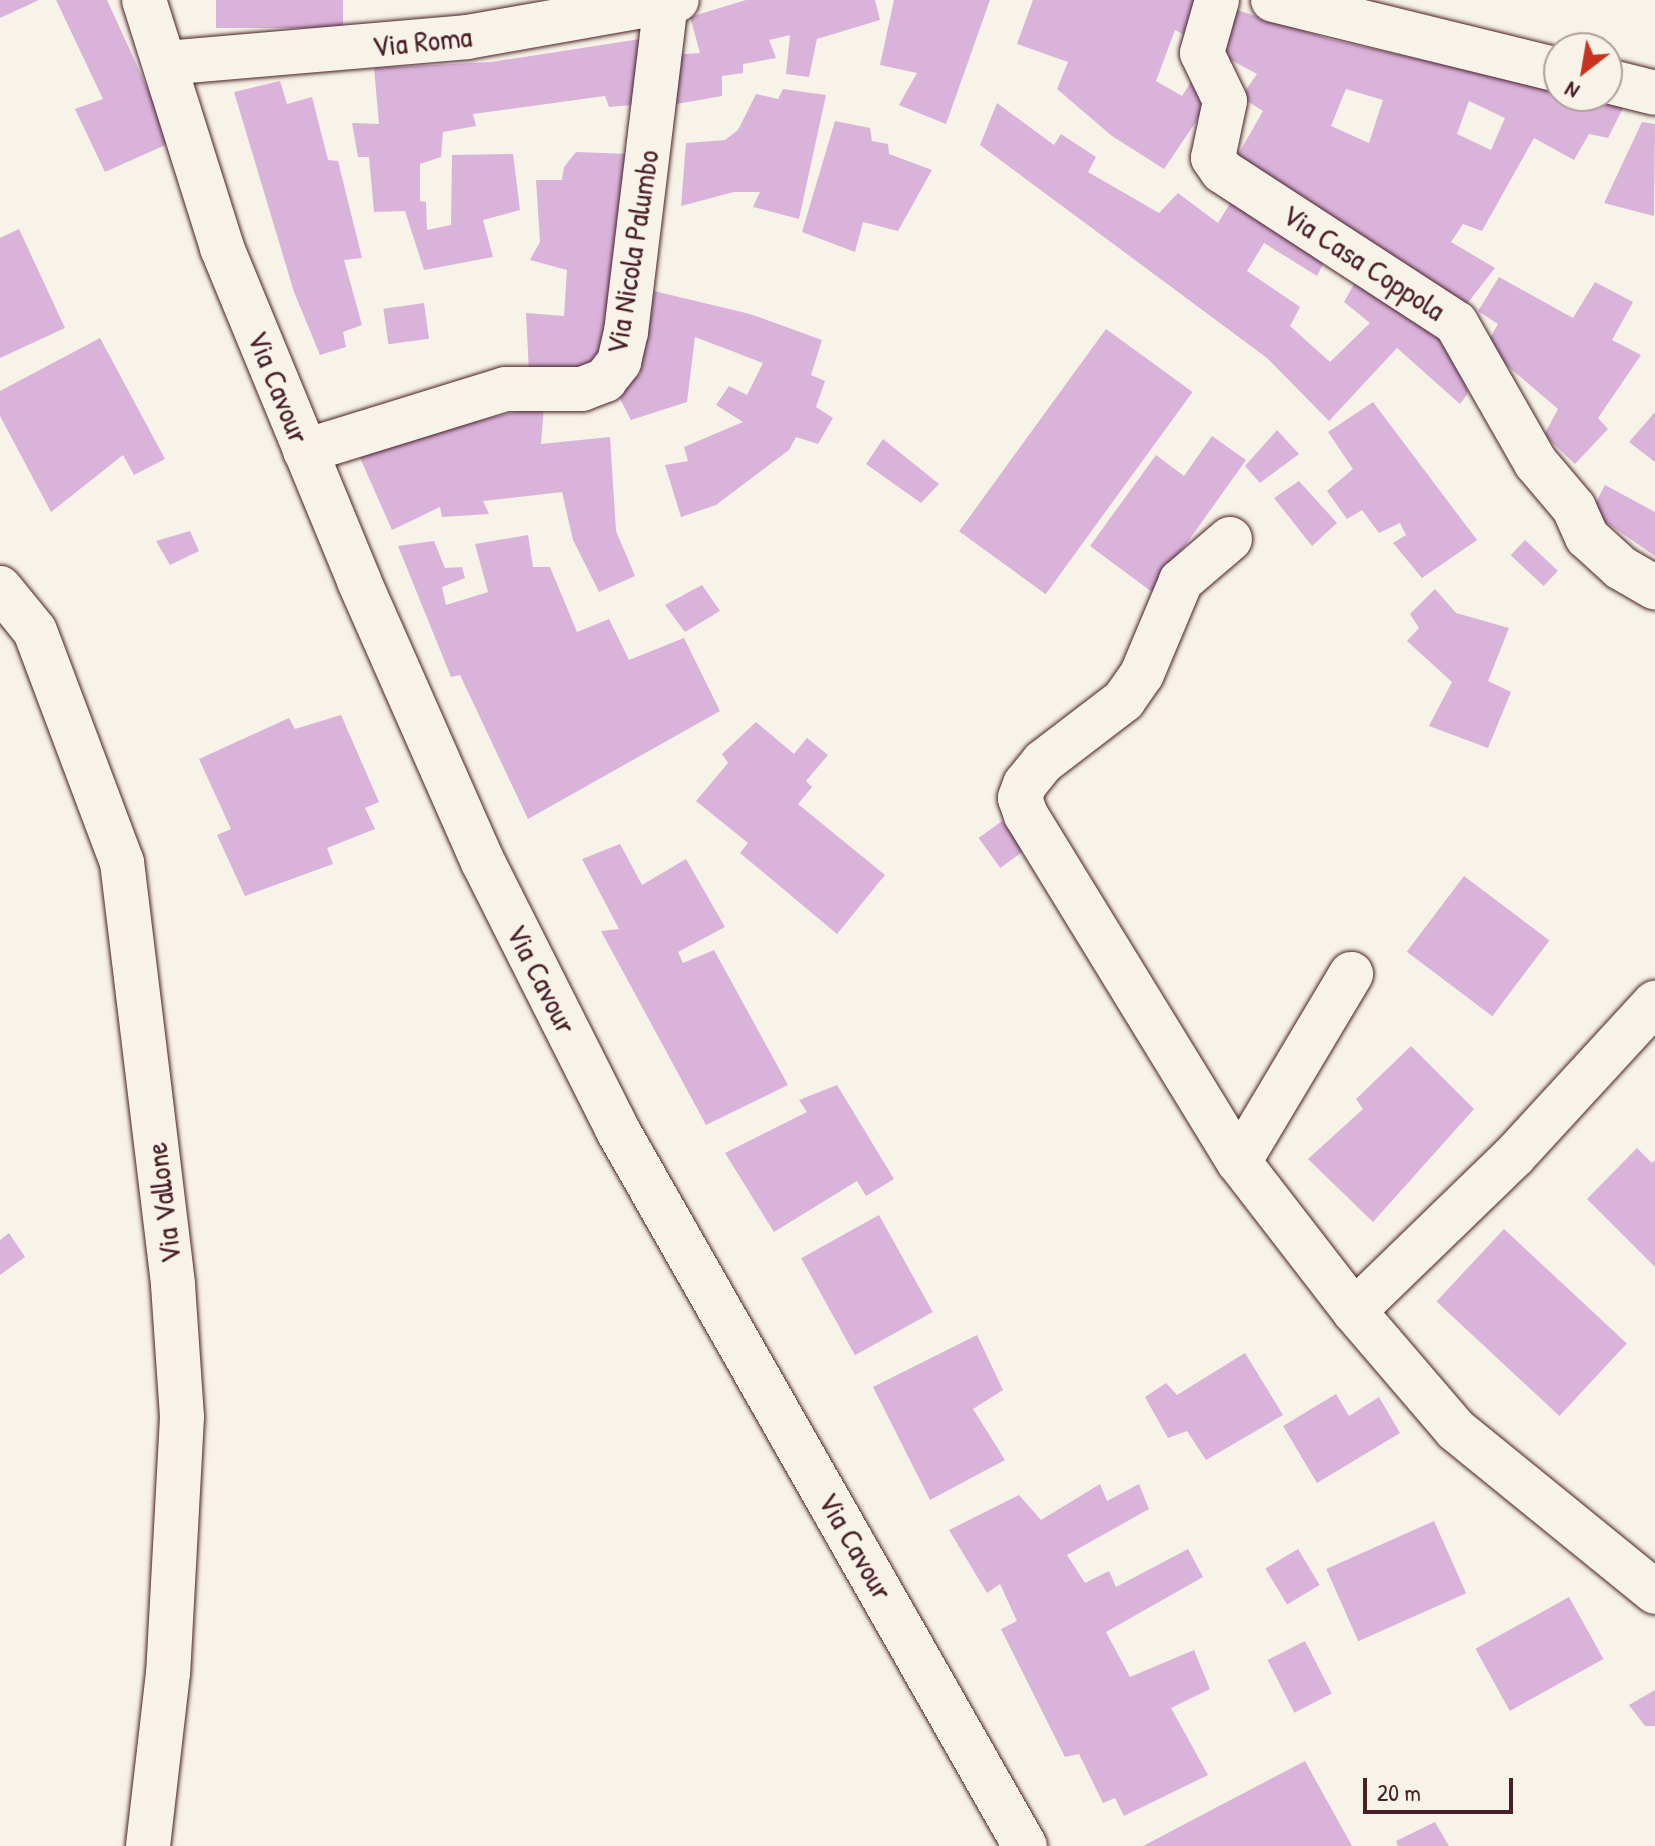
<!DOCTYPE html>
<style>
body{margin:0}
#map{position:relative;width:1655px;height:1846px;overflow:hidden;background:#f7f3e8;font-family:"Patrick Hand",sans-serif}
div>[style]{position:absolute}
.building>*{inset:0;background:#dab3db;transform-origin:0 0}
.roads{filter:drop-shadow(0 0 2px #4a1f2b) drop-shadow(0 0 2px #4a1f2b)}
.minor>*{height:44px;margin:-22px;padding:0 22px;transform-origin:22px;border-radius:22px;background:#f7f3e8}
span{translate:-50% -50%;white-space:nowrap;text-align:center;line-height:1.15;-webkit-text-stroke:6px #f7f3e8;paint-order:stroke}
.street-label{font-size:30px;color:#4a1f2b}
.north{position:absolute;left:1543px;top:32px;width:80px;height:80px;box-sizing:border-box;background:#f7f3e8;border:2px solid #b29e9c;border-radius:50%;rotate:211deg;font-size:22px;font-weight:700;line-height:32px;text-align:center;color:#4a1f2b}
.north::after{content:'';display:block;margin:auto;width:28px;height:36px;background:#c8321e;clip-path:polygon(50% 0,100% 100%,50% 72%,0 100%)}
.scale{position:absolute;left:1363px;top:1778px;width:150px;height:36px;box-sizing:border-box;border:4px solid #4a1f2b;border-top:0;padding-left:10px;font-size:24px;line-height:28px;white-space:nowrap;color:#4a1f2b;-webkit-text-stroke:6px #f7f3e8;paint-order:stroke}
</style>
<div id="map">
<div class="building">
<div style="clip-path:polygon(0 0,39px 0,0 18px)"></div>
<div style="clip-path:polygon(56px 0,107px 0,172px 142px,105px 172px,75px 109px,103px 99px)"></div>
<div style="left:216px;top:0;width:127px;height:28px"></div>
<div style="clip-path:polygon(746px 0,875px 0,880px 20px,817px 39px,809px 77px,786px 74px,790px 35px,769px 40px,776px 58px,743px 64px,743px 73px,722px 76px,722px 96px,671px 105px,672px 55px,700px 53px,690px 17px)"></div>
<div style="clip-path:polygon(894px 0,990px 0,946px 124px,899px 105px,917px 73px,880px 65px)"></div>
<div style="clip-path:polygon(evenodd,1033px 0,1205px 0,1329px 39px,1559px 90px,1559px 96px,1624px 106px,1608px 138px,1589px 134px,1574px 160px,1534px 138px,1482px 231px,1463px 224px,1451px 242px,1495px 268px,1466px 305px,1235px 160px,1263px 111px,1241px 97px,1257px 74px,1175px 30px,1156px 81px,1182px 96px,1194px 77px,1216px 92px,1164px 169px,1112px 136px,1057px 89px,1068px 62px,1017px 44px,1033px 0,1346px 89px,1383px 100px,1369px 143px,1331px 126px,1346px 89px,1033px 0,1469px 101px,1505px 118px,1491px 150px,1457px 134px,1469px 101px)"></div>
<div style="clip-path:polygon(640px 39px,632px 105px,609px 107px,605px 96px,473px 114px,476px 126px,443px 132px,441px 157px,420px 164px,420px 201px,426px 202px,427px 230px,451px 225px,452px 155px,513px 154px,520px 210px,483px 220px,493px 257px,424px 270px,405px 211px,374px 212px,369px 157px,358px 157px,352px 123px,379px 124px,374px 68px,491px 62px)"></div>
<div style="clip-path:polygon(280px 81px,287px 104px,312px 97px,328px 160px,338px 161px,362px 258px,344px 260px,362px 325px,343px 332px,346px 347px,320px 355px,294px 292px,234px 92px)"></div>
<div style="clip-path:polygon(783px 89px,826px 95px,799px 219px,753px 207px,760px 192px,734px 192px,681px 206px,686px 143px,725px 140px,738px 130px,756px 94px,778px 99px)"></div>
<div style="clip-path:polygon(997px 103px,1054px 145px,1061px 134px,1096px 157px,1088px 172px,1159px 213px,1178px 193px,1218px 223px,1237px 192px,1331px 248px,1317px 276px,1264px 243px,1247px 271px,1300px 307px,1290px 326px,1330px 362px,1370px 323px,1344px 302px,1362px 270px,1421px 306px,1458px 355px,1468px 393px,1460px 404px,1397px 348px,1329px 421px,1267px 358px,980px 145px)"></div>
<div style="clip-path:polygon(835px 121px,870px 128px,872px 141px,888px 144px,889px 154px,932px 170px,898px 231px,863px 222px,855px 252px,802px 232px)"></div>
<div style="clip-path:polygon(1642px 122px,1655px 124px,1654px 216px,1604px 203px)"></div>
<div style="clip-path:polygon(576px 152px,629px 154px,607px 364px,529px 372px,526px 313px,564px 316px,567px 270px,530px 260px,540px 242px,536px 180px,562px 180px,564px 167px)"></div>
<div style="clip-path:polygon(19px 229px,65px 328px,0 358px,0 238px)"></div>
<div style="clip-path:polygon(1499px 277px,1573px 318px,1595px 282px,1633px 302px,1612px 340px,1641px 355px,1598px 418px,1608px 429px,1575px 464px,1544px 435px,1558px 409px,1485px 347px,1498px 324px,1478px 311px)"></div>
<div style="clip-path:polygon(654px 291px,750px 314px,822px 340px,811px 375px,825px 381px,816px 407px,833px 418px,818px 444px,796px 437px,789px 450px,716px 505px,681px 517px,665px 465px,688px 461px,684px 447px,743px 422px,716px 405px,729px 386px,747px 395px,763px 363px,695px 337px,687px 402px,631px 420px,617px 393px,640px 374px)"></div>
<div style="left:424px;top:303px;width:36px;height:41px;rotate:82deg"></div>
<div style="left:1106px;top:329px;width:107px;height:250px;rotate:36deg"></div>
<div style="clip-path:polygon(100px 338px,165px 459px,134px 475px,123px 455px,51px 512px,0 416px,0 391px)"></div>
<div style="clip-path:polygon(1373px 402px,1477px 540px,1422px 578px,1393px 543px,1406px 535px,1400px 523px,1379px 533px,1362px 510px,1347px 519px,1327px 491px,1353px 469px,1328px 432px)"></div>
<div style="clip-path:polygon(544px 405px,541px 444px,610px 437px,616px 531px,635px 576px,599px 592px,573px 540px,562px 492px,483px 501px,489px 514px,442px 517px,440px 507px,392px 530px,357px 451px)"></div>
<div style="clip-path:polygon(1655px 412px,1655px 462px,1629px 442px)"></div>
<div style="clip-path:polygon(1277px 430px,1299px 454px,1260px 483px,1245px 466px)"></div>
<div style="clip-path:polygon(1212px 436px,1246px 460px,1152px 592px,1090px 546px,1156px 455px,1184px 476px)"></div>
<div style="clip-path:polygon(883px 439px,939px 484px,921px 503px,866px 464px)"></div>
<div style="clip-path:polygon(1299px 481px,1337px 523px,1312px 546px,1274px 498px)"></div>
<div style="clip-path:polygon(1605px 485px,1655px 512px,1655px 556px,1591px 512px)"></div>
<div style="clip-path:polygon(190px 531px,199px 551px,170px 565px,156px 541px)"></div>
<div style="clip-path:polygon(528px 535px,533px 567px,550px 567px,577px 632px,609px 619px,629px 660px,684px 638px,720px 711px,528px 819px,460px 675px,451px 677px,398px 546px,434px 541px,445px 568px,462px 567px,465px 578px,442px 587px,446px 605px,488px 592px,475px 544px)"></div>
<div style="left:1525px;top:540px;width:45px;height:21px;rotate:43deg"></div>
<div style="clip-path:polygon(702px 585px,720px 611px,685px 632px,665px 605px)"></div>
<div style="clip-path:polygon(1435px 589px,1456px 613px,1509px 628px,1488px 681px,1511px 692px,1488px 748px,1429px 726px,1452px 682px,1407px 641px,1419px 628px,1410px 614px)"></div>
<div style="clip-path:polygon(341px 715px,379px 802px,365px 808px,375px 829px,327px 848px,333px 864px,245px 896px,217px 835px,231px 829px,199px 759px,289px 718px,295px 729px)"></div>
<div style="clip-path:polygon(756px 722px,794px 754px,807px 738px,828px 755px,806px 781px,812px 787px,798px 804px,885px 875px,837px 934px,740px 853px,748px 843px,696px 801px,728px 763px,722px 754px)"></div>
<div style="left:1002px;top:821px;width:37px;height:29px;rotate:54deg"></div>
<div style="clip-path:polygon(620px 844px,642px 885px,686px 859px,725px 927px,678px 952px,683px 963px,714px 950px,788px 1085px,706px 1125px,601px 931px,619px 929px,582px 859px)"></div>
<div style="left:1464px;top:876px;width:107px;height:95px;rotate:37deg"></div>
<div style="clip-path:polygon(1411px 1046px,1474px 1109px,1373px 1222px,1308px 1159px,1363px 1109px,1356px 1099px)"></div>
<div style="clip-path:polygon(837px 1085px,894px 1179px,866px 1196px,857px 1181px,774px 1232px,725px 1153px,807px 1112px,799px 1100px)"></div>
<div style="clip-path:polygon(1637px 1148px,1652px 1163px,1655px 1160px,1655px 1267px,1587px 1199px)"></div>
<div style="left:879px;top:1215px;width:111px;height:89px;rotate:61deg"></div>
<div style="left:1504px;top:1229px;width:168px;height:99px;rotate:43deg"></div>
<div style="clip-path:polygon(9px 1233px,25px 1257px,0 1275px,0 1240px)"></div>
<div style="clip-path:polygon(977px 1335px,1003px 1390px,973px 1409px,1005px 1460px,930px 1500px,873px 1387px)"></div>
<div style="clip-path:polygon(1245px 1353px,1283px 1415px,1206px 1460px,1187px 1431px,1168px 1438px,1145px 1397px,1166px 1383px,1177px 1395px)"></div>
<div style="clip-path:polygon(1336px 1394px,1349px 1416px,1379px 1397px,1400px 1433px,1317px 1483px,1283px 1426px)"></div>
<div style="clip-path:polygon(1100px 1484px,1107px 1501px,1139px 1484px,1149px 1509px,1067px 1555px,1085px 1583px,1109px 1571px,1116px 1587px,1188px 1549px,1203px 1577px,1106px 1632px,1130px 1677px,1194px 1650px,1210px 1689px,1171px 1708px,1208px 1775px,1124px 1816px,1115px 1798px,1103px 1803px,1079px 1754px,1065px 1757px,1001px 1629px,1017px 1621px,1000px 1584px,987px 1593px,949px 1530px,1019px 1495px,1041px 1520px)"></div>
<div style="left:1434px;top:1521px;width:79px;height:118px;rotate:66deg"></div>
<div style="left:1298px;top:1549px;width:42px;height:38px;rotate:59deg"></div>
<div style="left:1569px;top:1597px;width:71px;height:107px;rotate:61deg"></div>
<div style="left:1305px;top:1641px;width:59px;height:42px;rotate:63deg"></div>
<div style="clip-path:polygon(1655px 1690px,1655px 1726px,1645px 1726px,1629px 1705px)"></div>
<div style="clip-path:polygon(1305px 1761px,1352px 1846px,1143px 1846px)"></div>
<div style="clip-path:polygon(1435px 1822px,1449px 1846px,1398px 1846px,1396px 1841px)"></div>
</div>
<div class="roads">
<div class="minor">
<div style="left:144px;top:0;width:260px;rotate:72.5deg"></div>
<div style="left:222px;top:248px;width:360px;rotate:67.6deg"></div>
<div style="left:359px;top:581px;width:307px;rotate:66.2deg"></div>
<div style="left:483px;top:862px;width:299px;rotate:63.3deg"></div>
<div style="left:617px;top:1129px;width:825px;rotate:60.36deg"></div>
<div style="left:1217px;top:0;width:55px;rotate:105.8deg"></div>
<div style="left:1202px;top:53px;width:53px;rotate:64.4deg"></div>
<div style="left:1225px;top:101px;width:58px;rotate:101.9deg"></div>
<div style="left:1213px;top:158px;width:16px;rotate:55deg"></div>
<div style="left:1222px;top:171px;width:279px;rotate:33deg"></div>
<div style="left:1456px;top:323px;width:161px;rotate:60.3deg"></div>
<div style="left:1536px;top:463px;width:59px;rotate:49.8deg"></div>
<div style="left:1574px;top:508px;width:32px;rotate:66deg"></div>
<div style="left:1587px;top:537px;width:46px;rotate:42.4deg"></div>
<div style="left:1621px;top:568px;width:39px;rotate:30deg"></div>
<div style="left:1273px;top:0;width:294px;rotate:13.8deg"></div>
<div style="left:165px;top:63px;width:303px;rotate:-4.9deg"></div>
<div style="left:467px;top:37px;width:213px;rotate:-10deg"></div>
<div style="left:1607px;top:81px;width:49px;rotate:14deg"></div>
<div style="left:305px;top:451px;width:209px;rotate:-17.2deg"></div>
<div style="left:505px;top:389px;width:77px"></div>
<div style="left:582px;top:389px;width:25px;rotate:-21deg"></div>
<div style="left:605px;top:380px;width:23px;rotate:-52deg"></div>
<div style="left:619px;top:362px;width:31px;rotate:-77deg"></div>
<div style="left:626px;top:332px;width:331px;rotate:-83.1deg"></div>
<div style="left:1230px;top:539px;width:65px;rotate:139.4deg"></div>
<div style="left:1181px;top:581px;width:101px;rotate:112.8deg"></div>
<div style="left:1142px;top:674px;width:32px;rotate:125deg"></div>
<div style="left:1124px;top:700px;width:102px;rotate:142.6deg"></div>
<div style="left:1043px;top:762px;width:28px;rotate:129deg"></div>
<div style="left:1025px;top:784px;width:15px;rotate:110deg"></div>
<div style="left:1020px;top:798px;width:18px;rotate:71deg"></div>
<div style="left:1026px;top:815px;width:407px;rotate:58.5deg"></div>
<div style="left:1239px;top:1162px;width:188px;rotate:52.3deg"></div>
<div style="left:1354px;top:1311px;width:157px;rotate:49.4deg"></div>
<div style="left:1456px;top:1430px;width:257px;rotate:39.1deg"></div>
<div style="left:0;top:588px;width:55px;rotate:50.9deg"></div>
<div style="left:35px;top:631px;width:247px;rotate:69.4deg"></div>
<div style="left:122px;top:862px;width:426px;rotate:83.1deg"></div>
<div style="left:173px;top:1285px;width:132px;rotate:86.1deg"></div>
<div style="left:182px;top:1417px;width:256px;rotate:93.1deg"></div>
<div style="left:168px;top:1673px;width:174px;rotate:96.6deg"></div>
<div style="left:1239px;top:1162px;width:219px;rotate:-59.2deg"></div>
<div style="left:1354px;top:1311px;width:224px;rotate:-44.1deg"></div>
<div style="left:1515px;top:1155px;width:207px;rotate:-47.4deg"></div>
</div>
</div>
<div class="street-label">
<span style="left:422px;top:41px;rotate:-6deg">Via Roma</span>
<span style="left:632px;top:252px;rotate:-81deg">Via Nicola Palumbo</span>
<span style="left:1364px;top:262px;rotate:33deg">Via Casa Coppola</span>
<span style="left:279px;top:387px;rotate:68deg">Via Cavour</span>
<span style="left:542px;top:979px;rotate:63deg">Via Cavour</span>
<span style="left:163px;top:1203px;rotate:-97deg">Via Vallone</span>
<span style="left:856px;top:1546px;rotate:60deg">Via Cavour</span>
</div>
<div class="north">N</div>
<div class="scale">20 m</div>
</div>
